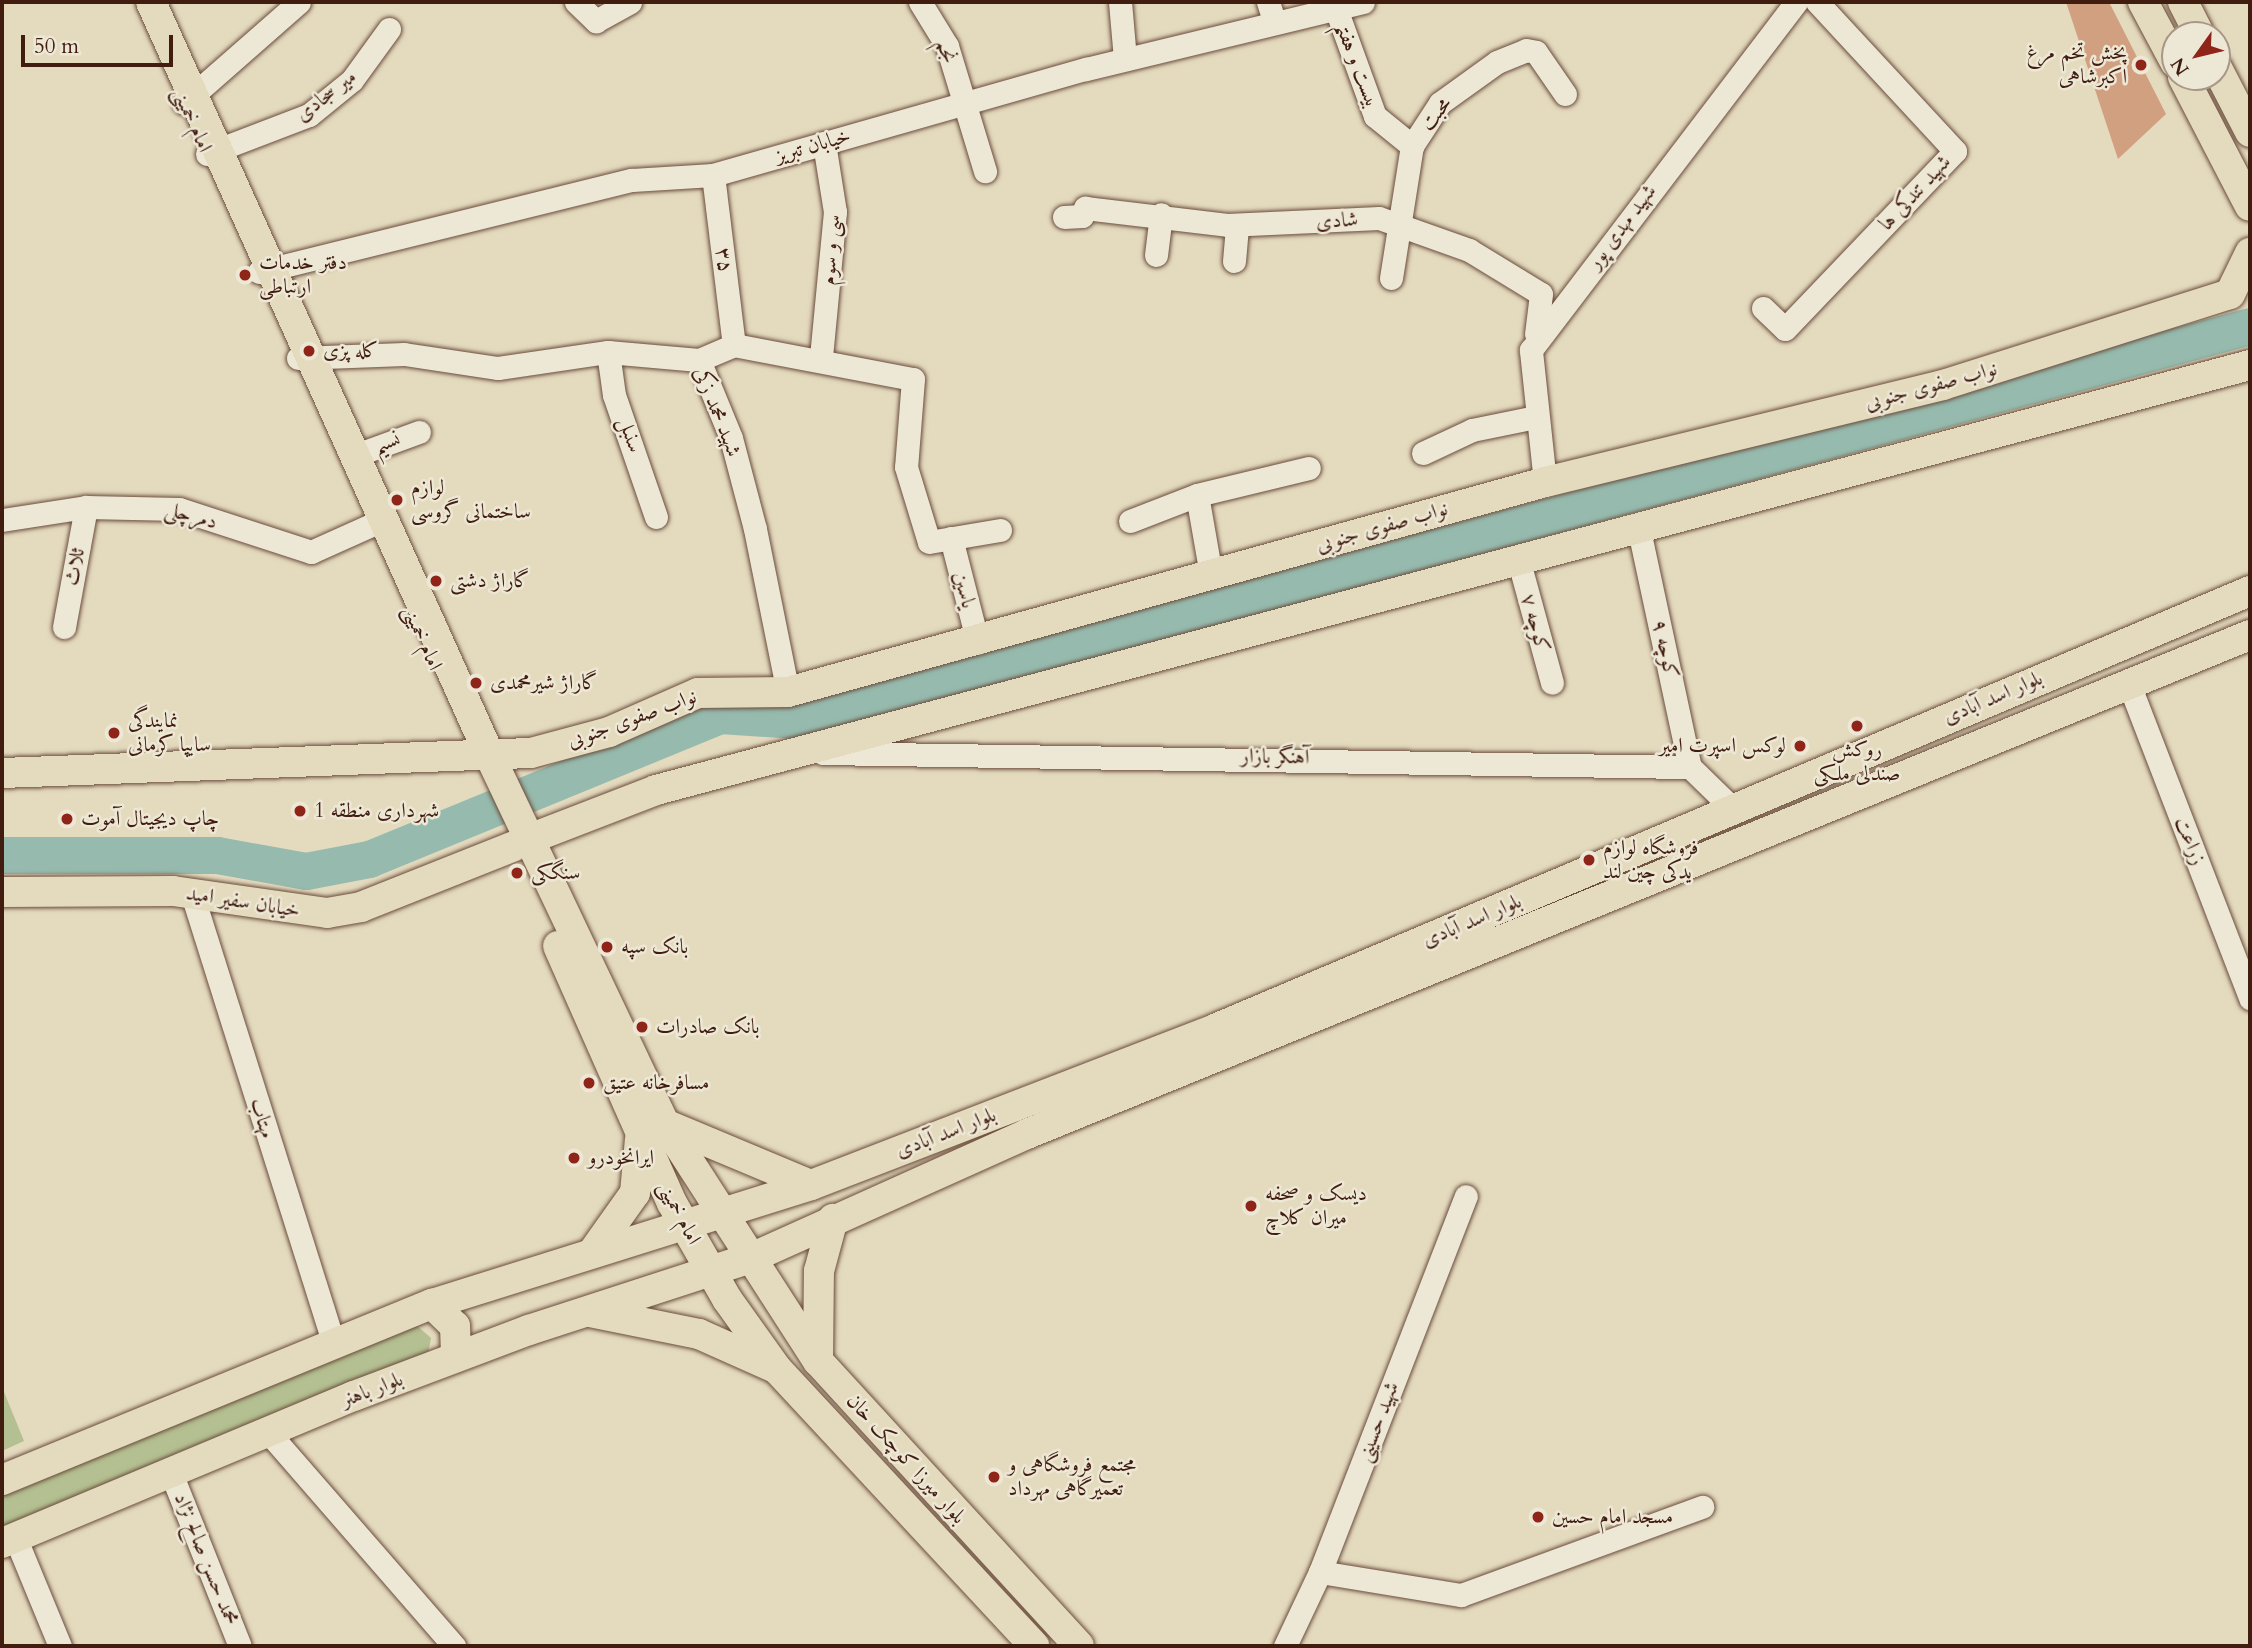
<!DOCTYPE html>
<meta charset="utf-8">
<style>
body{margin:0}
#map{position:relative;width:2252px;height:1648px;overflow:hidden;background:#e4dabe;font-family:Cardo,Amiri,serif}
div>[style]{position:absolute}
.green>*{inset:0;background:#b4c091}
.river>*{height:37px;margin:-18.5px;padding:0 18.5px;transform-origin:18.5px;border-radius:18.5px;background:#96bbae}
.building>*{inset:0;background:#d1a081}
.roads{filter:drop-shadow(0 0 2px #6a4c3c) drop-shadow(0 0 2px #6a4c3c)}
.minor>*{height:23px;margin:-11.5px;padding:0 11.5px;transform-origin:11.5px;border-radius:11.5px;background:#ede7d5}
.major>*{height:30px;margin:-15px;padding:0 15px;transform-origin:15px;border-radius:15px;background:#e4dabe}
.dots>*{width:19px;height:19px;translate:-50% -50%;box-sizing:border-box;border:4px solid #ede7d5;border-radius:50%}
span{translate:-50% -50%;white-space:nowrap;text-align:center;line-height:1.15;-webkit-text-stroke:5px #ede7d5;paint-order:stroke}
.street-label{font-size:21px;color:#411d10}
.poi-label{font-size:21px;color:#411d10}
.right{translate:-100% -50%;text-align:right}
.left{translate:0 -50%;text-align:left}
.frame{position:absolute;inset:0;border:4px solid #411d10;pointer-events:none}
.north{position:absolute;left:2161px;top:21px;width:70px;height:70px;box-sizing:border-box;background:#ede7d5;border:2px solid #a89686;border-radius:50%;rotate:236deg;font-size:19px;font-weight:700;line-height:28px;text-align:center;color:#411d10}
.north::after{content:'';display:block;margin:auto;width:24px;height:32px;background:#8f2418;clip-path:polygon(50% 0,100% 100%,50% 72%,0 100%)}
.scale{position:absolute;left:21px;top:35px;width:152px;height:32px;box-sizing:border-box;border:4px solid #411d10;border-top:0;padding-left:9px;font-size:21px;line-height:24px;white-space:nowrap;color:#411d10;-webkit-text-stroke:5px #ede7d5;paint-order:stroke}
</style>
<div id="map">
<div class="green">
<div style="clip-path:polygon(415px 1324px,431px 1338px,427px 1359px,2px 1543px,2px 1480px)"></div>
<div style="clip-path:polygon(2px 1387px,24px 1441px,2px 1451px)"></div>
</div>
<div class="river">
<div style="left:2px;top:855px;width:215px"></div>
<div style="left:217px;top:855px;width:90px;rotate:10.2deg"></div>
<div style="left:306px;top:871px;width:64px;rotate:-10.8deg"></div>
<div style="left:369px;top:859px;width:379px;rotate:-22.3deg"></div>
<div style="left:720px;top:715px;width:76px;rotate:3.8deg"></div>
<div style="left:796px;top:720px;width:1506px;rotate:-15.16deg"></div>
</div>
<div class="building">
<div style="clip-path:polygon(2066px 2px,2109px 2px,2166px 114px,2118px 159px)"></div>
</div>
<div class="roads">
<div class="minor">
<div style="left:576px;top:2px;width:28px;rotate:44deg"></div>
<div style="left:596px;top:21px;width:39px;rotate:-29deg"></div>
<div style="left:920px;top:2px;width:52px;rotate:58.5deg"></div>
<div style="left:947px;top:46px;width:131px;rotate:73.1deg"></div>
<div style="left:1120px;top:2px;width:57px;rotate:85deg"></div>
<div style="left:1268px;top:2px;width:22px;rotate:72deg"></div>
<div style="left:1336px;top:9px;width:114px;rotate:70deg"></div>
<div style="left:1375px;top:116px;width:48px;rotate:39deg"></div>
<div style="left:184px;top:103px;width:153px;rotate:-41.3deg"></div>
<div style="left:207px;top:154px;width:109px;rotate:-20.9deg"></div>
<div style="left:309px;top:115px;width:55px;rotate:-39.1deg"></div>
<div style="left:352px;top:80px;width:63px;rotate:-54deg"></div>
<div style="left:713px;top:175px;width:171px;rotate:83deg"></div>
<div style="left:1064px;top:217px;width:18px;rotate:-3deg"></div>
<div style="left:1082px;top:216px;width:9px;rotate:-69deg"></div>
<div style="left:1085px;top:208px;width:143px;rotate:6.8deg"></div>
<div style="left:1227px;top:225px;width:152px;rotate:-2.6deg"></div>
<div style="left:1379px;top:218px;width:96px;rotate:19.6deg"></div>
<div style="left:1469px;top:250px;width:84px;rotate:31.4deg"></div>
<div style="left:1541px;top:294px;width:40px;rotate:97.1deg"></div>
<div style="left:1156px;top:255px;width:41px;rotate:-83deg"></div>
<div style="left:1234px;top:261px;width:36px;rotate:-85deg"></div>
<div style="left:259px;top:272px;width:384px;rotate:-13.9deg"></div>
<div style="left:632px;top:180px;width:81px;rotate:-3.5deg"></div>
<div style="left:713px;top:175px;width:388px;rotate:-15.9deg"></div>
<div style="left:1086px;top:69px;width:285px;rotate:-13.6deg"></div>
<div style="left:1391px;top:278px;width:134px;rotate:-81deg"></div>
<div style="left:1412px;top:146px;width:51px;rotate:-56.9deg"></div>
<div style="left:1440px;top:103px;width:70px;rotate:-35.7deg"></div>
<div style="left:1497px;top:62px;width:31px;rotate:-22deg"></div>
<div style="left:1526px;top:50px;width:10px;rotate:11deg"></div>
<div style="left:1536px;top:52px;width:51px;rotate:55.4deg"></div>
<div style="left:1763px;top:308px;width:30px;rotate:44deg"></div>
<div style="left:1785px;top:329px;width:246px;rotate:-46.3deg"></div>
<div style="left:1955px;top:151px;width:203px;rotate:-132.8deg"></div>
<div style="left:608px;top:352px;width:43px;rotate:82.1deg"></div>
<div style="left:614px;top:395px;width:129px;rotate:71deg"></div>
<div style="left:821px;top:357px;width:146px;rotate:-84.5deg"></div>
<div style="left:835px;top:212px;width:70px;rotate:-99.1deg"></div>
<div style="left:298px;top:358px;width:106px;rotate:-2.2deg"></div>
<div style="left:404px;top:354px;width:95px;rotate:8.5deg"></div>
<div style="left:498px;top:368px;width:111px;rotate:-8.3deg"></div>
<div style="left:608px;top:352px;width:91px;rotate:5deg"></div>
<div style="left:699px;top:360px;width:84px;rotate:67.7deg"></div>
<div style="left:731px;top:438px;width:94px;rotate:75.2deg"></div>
<div style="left:755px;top:529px;width:166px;rotate:78.6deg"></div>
<div style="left:699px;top:360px;width:38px;rotate:-23deg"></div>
<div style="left:734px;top:345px;width:182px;rotate:10.8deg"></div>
<div style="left:913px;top:379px;width:88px;rotate:94.5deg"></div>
<div style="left:906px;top:467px;width:78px;rotate:73deg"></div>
<div style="left:929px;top:542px;width:72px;rotate:-9.6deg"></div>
<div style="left:1423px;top:453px;width:54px;rotate:-25.1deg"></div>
<div style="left:1472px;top:430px;width:65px;rotate:-11.5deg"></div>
<div style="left:356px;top:455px;width:67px;rotate:-20.1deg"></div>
<div style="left:1545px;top:482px;width:133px;rotate:-96.1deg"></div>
<div style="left:1531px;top:350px;width:437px;rotate:-52.7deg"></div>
<div style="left:2px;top:520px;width:85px;rotate:-8.8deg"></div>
<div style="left:86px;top:507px;width:93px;rotate:1.2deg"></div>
<div style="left:179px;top:509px;width:139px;rotate:18deg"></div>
<div style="left:311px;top:552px;width:66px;rotate:-24.2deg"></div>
<div style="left:1130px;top:521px;width:72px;rotate:-21.2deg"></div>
<div style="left:1639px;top:530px;width:242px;rotate:77.9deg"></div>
<div style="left:951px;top:538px;width:108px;rotate:75.6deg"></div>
<div style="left:1519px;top:562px;width:125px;rotate:74.7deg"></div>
<div style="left:1211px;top:575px;width:81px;rotate:-99.9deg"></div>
<div style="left:1197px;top:495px;width:115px;rotate:-13.6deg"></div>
<div style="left:64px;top:627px;width:122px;rotate:-79.6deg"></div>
<div style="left:2129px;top:684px;width:337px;rotate:68.9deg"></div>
<div style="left:823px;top:753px;width:867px;rotate:0.93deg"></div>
<div style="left:1690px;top:767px;width:57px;rotate:44.3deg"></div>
<div style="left:192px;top:894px;width:470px;rotate:72.5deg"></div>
<div style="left:268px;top:1432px;width:284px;rotate:49deg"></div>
<div style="left:171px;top:1473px;width:186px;rotate:68.3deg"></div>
<div style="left:15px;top:1537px;width:118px;rotate:67.6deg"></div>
<div style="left:1320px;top:1572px;width:143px;rotate:9.3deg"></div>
<div style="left:1461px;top:1595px;width:257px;rotate:-20.1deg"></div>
<div style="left:1285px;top:1646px;width:82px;rotate:-64.7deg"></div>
<div style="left:1320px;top:1572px;width:403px;rotate:-68.8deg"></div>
</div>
<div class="major">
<div style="left:151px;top:2px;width:822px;rotate:65.8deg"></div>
<div style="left:488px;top:752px;width:412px;rotate:64.6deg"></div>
<div style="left:665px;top:1124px;width:282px;rotate:57.2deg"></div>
<div style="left:818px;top:1361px;width:386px;rotate:47.5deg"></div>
<div style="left:2143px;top:2px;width:68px;rotate:61.9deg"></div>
<div style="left:2183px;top:2px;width:37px;rotate:63deg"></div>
<div style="left:2217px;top:68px;width:72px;rotate:62.7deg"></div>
<div style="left:2183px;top:77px;width:145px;rotate:62.6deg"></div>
<div style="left:2px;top:773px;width:529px;rotate:-2.17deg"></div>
<div style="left:531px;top:753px;width:81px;rotate:-15.1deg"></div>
<div style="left:609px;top:732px;width:97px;rotate:-23.7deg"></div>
<div style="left:698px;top:693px;width:90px;rotate:-0.6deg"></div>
<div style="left:788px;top:692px;width:786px;rotate:-15.5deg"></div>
<div style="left:1545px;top:482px;width:410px;rotate:-13.7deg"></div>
<div style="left:1943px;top:385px;width:301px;rotate:-17.6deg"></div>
<div style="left:2230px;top:294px;width:46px;rotate:-64deg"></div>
<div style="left:529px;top:839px;width:136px;rotate:-21.1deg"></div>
<div style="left:656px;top:790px;width:1650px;rotate:-14.93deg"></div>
<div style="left:2px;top:892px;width:171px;rotate:-0.3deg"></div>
<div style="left:173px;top:891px;width:156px;rotate:8.1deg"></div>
<div style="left:327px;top:913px;width:35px;rotate:-10deg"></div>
<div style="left:361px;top:907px;width:165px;rotate:-21.7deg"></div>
<div style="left:558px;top:946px;width:281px;rotate:66.1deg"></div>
<div style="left:672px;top:1203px;width:111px;rotate:60.2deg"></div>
<div style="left:727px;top:1299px;width:86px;rotate:54.5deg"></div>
<div style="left:777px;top:1369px;width:378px;rotate:47.1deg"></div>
<div style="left:665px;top:1124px;width:158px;rotate:22.7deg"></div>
<div style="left:593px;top:1252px;width:72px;rotate:-54.6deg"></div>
<div style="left:635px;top:1193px;width:54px;rotate:-84.7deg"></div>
<div style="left:432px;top:1304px;width:32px;rotate:44deg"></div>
<div style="left:455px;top:1326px;width:31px;rotate:88deg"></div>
<div style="left:590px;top:1312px;width:111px;rotate:11.4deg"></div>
<div style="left:699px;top:1334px;width:83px;rotate:24.1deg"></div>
<div style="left:818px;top:1361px;width:90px;rotate:-89.4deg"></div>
<div style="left:819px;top:1271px;width:54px;rotate:-74.9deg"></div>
<div style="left:2px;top:1480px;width:465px;rotate:-22.3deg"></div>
<div style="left:432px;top:1304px;width:397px;rotate:-17.4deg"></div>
<div style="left:811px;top:1185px;width:435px;rotate:-21.1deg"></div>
<div style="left:1217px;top:1028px;width:1122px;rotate:-22.93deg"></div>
<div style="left:2px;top:1543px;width:381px;rotate:-22.7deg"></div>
<div style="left:354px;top:1396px;width:187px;rotate:-20.7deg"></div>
<div style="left:529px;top:1330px;width:233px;rotate:-18deg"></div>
<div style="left:751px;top:1258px;width:303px;rotate:-24.2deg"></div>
<div style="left:1027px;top:1134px;width:1321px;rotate:-22.2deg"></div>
</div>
</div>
<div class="dots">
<div style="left:2141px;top:65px;background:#8f2418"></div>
<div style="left:245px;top:275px;background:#8f2418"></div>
<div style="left:309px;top:351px;background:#8f2418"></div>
<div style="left:397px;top:500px;background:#8f2418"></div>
<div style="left:436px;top:581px;background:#8f2418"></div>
<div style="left:476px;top:683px;background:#8f2418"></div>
<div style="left:1857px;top:726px;background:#8f2418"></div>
<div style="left:114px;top:733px;background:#8f2418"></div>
<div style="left:1800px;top:746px;background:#8f2418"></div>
<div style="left:300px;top:811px;background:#8f2418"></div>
<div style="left:67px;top:819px;background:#8f2418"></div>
<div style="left:1589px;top:860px;background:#8f2418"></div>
<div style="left:517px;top:873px;background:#8f2418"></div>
<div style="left:607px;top:947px;background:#8f2418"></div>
<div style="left:642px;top:1027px;background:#8f2418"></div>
<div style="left:589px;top:1083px;background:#8f2418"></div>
<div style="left:574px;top:1158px;background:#8f2418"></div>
<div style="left:1251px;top:1206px;background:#8f2418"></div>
<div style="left:994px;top:1477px;background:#8f2418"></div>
<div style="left:1538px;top:1517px;background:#8f2418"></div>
</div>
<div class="street-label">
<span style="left:946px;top:51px;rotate:66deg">نجم</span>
<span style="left:1357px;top:65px;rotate:69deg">بیست و هفتم</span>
<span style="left:326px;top:96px;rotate:-38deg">میر سجادی</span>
<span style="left:1436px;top:114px;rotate:-51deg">محبت</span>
<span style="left:192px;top:120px;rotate:66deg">امام خمینی</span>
<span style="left:813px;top:146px;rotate:-16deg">خیابان تبریز</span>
<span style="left:1915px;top:193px;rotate:-47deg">شهید تندکی ها</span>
<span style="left:1337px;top:221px;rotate:-4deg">شادی</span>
<span style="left:1622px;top:227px;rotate:-53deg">شهید مهدی پور</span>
<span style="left:831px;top:250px;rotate:-86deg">سی و سوم</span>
<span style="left:724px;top:260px;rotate:83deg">۳۵</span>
<span style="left:1931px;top:386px;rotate:-15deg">نواب صفوی جنوبی</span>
<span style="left:717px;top:412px;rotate:68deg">شهید محمد زکی</span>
<span style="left:630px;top:435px;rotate:71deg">سنبل</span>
<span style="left:387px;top:443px;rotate:-20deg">نسیم</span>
<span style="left:191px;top:516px;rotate:15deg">دمرچلی</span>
<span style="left:1382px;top:527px;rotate:-16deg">نواب صفوی جنوبی</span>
<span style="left:75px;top:567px;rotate:-80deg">ثلاث</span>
<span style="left:964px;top:590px;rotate:75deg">یاسین</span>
<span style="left:1535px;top:623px;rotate:75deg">کوچه ۷</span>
<span style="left:422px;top:638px;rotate:66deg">امام خمینی</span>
<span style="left:1665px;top:649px;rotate:78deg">کوچه ۹</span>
<span style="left:1993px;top:698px;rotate:-23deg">بلوار اسد آبادی</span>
<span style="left:632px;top:719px;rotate:-20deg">نواب صفوی جنوبی</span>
<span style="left:1275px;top:757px;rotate:1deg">آهنگر بازار</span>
<span style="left:2190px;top:841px;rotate:69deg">زراعت</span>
<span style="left:243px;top:902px;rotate:9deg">خیابان سفیر امید</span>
<span style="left:1472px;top:921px;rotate:-23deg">بلوار اسد آبادی</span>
<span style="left:262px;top:1118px;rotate:73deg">مهتاب</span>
<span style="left:946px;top:1133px;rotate:-21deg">بلوار اسد آبادی</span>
<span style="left:679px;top:1213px;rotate:62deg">امام خمینی</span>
<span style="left:372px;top:1390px;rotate:-21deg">بلوار باهنر</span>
<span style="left:1378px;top:1422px;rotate:-69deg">شهید حسینی</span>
<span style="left:906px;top:1459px;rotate:48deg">بلوار میرزا کوچک خان</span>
<span style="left:206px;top:1559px;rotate:68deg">محمد حسن صالح نژاد</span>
</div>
<div class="poi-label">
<span class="right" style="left:2127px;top:65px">پخش تخم مرغ<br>اکبرشاهی</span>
<span class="left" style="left:259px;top:275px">دفتر خدمات<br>ارتباطی</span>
<span class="left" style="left:323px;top:351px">کله پزی</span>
<span class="left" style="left:411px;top:500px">لوازم<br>ساختمانی گروسی</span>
<span class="left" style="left:450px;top:581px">گاراژ دشتی</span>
<span class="left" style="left:490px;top:683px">گاراژ شیرمحمدی</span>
<span class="left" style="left:128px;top:733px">نمایندگی<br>سایپا کرمانی</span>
<span class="right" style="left:1786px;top:746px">لوکس اسپرت امیر</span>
<span style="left:1857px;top:762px">روکش<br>صندلی ملکی</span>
<span class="left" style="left:314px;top:811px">شهرداری منطقه 1</span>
<span class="left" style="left:81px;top:819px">چاپ دیجیتال آموت</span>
<span class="left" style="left:1603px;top:860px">فروشگاه لوازم<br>یدکی چین لند</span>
<span class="left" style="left:531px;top:873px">سنگکی</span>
<span class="left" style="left:621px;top:947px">بانک سپه</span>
<span class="left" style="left:656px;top:1027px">بانک صادرات</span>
<span class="left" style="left:603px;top:1083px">مسافرخانه عتیق</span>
<span class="left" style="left:588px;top:1158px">ایرانخودرو</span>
<span class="left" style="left:1265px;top:1206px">دیسک و صحفه<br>میران کلاچ</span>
<span class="left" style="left:1008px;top:1477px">مجتمع فروشگاهی و<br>تعمیرگاهی مهرداد</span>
<span class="left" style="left:1552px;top:1517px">مسجد امام حسین</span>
</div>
<div class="frame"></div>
<div class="north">N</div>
<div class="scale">50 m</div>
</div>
